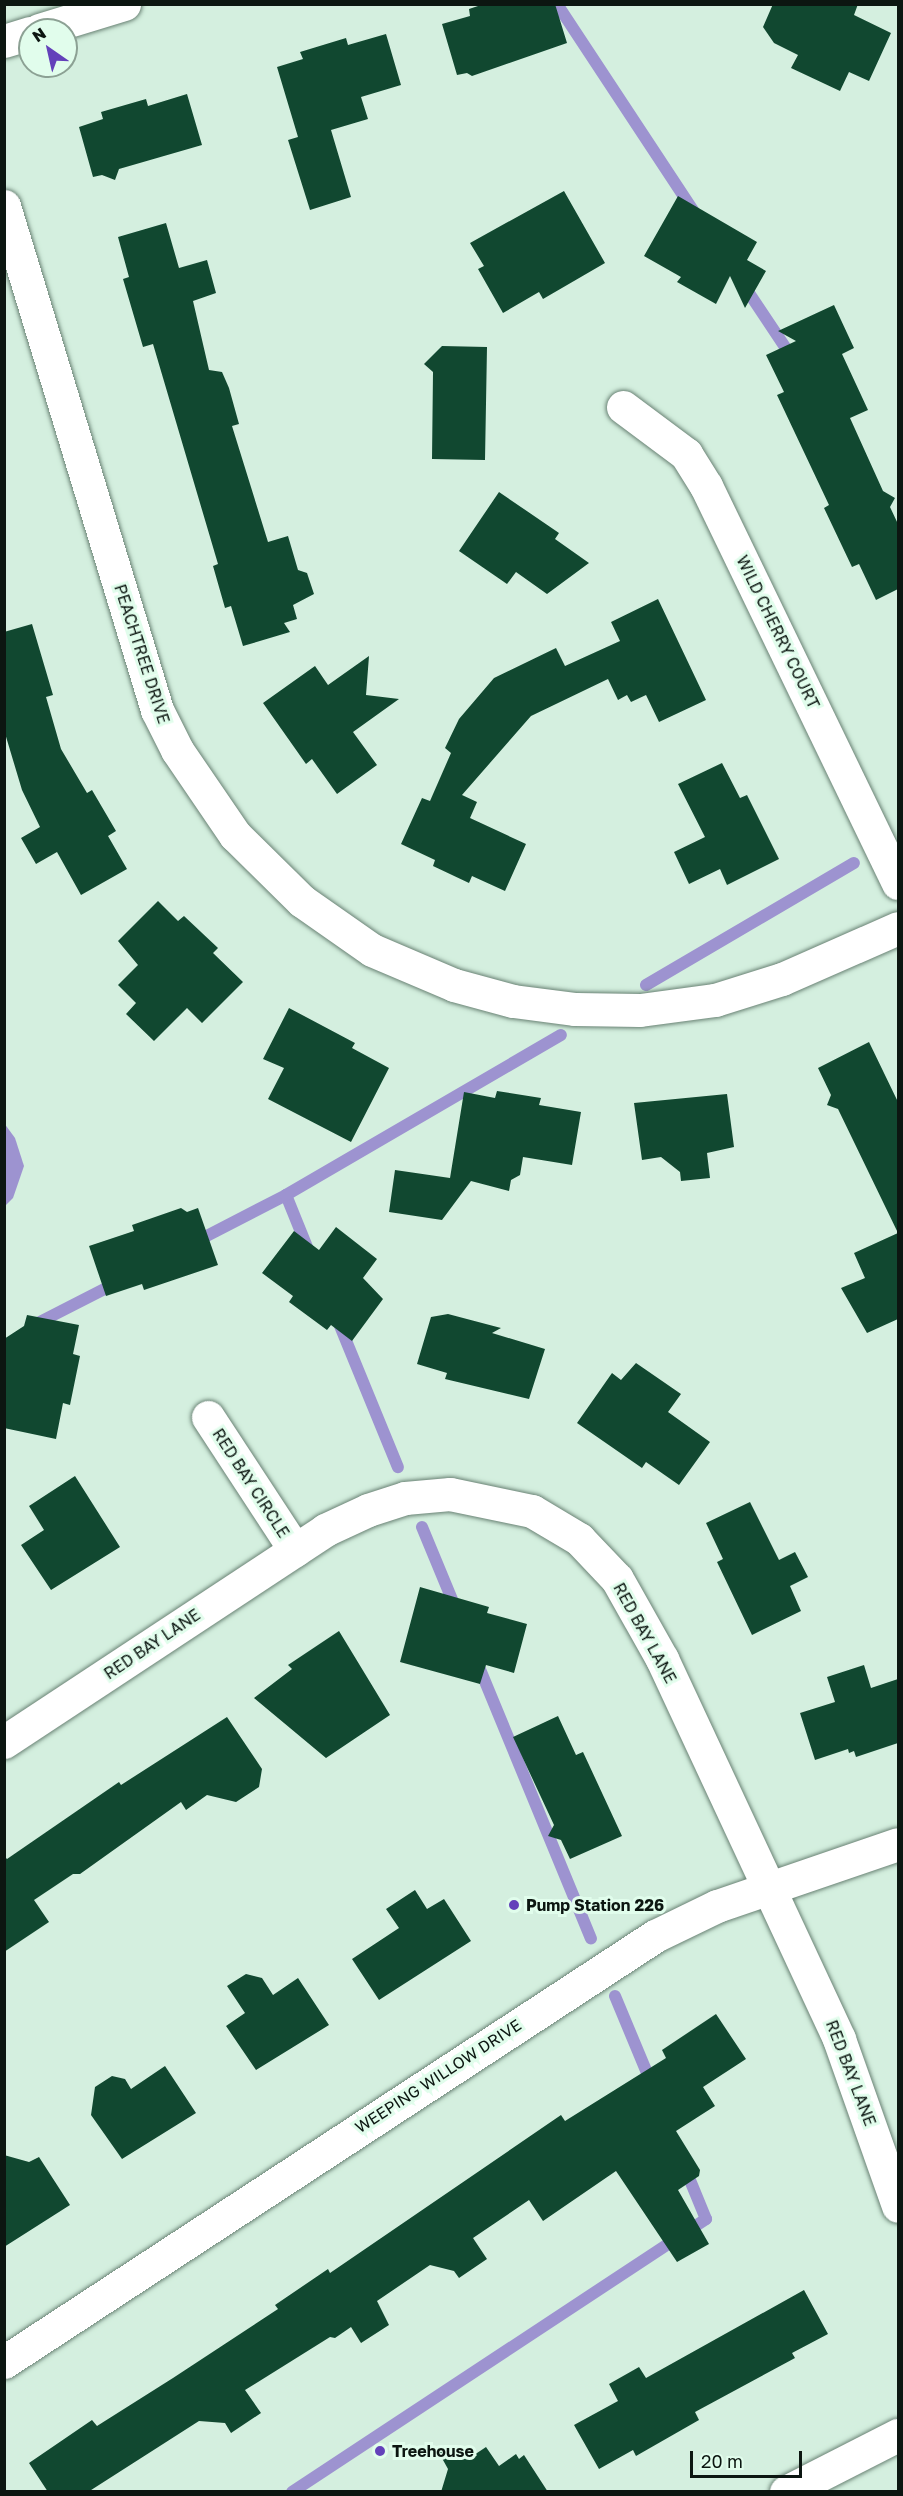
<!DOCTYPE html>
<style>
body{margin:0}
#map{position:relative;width:903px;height:2496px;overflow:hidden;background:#d4efdf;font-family:"Golos Text",sans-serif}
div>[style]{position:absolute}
.water>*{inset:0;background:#9d93d0}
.stream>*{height:12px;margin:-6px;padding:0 6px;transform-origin:6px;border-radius:6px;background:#9d93d0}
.building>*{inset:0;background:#114830}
.roads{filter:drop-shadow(0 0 2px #698274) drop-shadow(0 0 2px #698274)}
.minor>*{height:33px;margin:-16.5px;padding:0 16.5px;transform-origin:16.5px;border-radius:16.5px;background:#fff}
.dots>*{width:16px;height:16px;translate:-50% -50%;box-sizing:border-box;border:3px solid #e1fdec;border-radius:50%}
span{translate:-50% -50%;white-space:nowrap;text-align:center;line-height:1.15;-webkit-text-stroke:6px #e1fdec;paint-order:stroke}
.street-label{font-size:16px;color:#0c1611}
.poi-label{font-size:16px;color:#0c1611;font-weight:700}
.left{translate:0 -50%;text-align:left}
.frame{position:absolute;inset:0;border:6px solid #0c1611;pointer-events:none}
.north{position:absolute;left:18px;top:18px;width:60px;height:60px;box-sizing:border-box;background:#e1fdec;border:2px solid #8ca194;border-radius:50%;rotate:326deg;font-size:16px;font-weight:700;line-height:24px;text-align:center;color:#0c1611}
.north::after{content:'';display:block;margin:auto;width:21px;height:27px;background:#6341ba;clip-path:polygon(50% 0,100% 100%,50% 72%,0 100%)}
.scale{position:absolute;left:690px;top:2451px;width:112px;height:27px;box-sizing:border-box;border:3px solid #0c1611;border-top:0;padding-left:8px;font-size:18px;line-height:21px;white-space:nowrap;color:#0c1611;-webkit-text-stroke:4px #e1fdec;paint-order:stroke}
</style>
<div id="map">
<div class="water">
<div style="clip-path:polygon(4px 1123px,15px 1138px,24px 1166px,13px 1198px,5px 1206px)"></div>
</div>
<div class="stream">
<div style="left:557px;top:4px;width:253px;rotate:56.6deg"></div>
<div style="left:743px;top:284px;width:90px;rotate:56.3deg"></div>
<div style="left:646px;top:985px;width:241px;rotate:-30.4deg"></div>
<div style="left:286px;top:1195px;width:61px;rotate:68deg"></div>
<div style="left:195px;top:1242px;width:102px;rotate:-27.3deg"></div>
<div style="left:286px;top:1195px;width:318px;rotate:-30.2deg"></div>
<div style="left:338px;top:1321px;width:158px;rotate:67.7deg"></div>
<div style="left:32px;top:1326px;width:97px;rotate:-27.1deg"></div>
<div style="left:422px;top:1527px;width:89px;rotate:67.5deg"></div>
<div style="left:477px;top:1662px;width:299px;rotate:67.6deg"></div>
<div style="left:615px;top:1996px;width:96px;rotate:67.4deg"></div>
<div style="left:292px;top:2492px;width:496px;rotate:-33.4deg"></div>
<div style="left:706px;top:2219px;width:55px;rotate:-112.4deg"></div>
</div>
<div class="building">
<div style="clip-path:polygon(484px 4px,555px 4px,567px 43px,472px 76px,467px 73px,457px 75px,442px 24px,470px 16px,469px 9px)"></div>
<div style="clip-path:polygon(773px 4px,858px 4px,854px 15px,891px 33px,869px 81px,849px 72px,840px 91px,791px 68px,798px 55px,774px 43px,763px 27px)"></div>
<div style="clip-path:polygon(386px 34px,401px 85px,361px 97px,368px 119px,331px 130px,351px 197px,310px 210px,288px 140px,298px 137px,277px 67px,303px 59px,300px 52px,346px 38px,348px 45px)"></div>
<div style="clip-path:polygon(187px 94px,202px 145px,119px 169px,115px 180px,102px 175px,93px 177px,79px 127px,103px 119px,101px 112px,146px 99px,148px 106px)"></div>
<div style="clip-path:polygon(564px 191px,605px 263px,543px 299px,539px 292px,503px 313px,478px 269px,484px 266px,470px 243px)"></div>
<div style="clip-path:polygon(678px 196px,757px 242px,747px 260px,766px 271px,745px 308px,730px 276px,716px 304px,677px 282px,681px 277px,644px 256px)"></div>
<div style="clip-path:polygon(166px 223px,179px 268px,207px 260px,216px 293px,193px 301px,209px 370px,222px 372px,229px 388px,239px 424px,232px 426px,268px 542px,288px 536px,298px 570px,307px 573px,314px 594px,293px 605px,297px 619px,284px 623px,290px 632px,243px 646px,231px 606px,225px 608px,213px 566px,218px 564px,153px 344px,143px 347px,123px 279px,129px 277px,118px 237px)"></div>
<div style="clip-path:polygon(834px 305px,854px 348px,842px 354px,868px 410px,850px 418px,883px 491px,895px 498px,890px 507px,898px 524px,898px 589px,876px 600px,859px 564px,852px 567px,824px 508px,829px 505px,777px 395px,784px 392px,766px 355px,796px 341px,778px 331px)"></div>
<div style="clip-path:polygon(442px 346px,487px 347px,485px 460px,432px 459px,433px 372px,424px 364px)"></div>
<div style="clip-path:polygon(499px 492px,559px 533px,555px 539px,589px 563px,547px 594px,516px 572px,507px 584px,459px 551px)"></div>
<div style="clip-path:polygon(658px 599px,706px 700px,659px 722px,646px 695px,631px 702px,627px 695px,618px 700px,608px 679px,531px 716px,462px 795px,477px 802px,470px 818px,526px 844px,505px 891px,472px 876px,469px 883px,433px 866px,435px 860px,401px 844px,422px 798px,430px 801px,451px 753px,445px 748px,459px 719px,494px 678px,556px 648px,565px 666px,620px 641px,611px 622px)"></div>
<div style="clip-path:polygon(32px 624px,53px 695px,46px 697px,61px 749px,87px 793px,92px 790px,116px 831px,108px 836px,127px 869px,81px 895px,57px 852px,36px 864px,21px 838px,40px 827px,22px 790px,4px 730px,4px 632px)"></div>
<div style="clip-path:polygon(369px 656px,366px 695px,399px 699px,353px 732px,377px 765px,337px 794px,312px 759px,306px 764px,263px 703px,315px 666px,328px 685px)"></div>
<div style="clip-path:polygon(722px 763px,740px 798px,747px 795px,779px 859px,727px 885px,720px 869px,689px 884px,674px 852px,705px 837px,678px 784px)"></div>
<div style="clip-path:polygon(158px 901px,178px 921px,184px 916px,218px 948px,213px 953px,243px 982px,202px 1023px,187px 1008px,154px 1041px,126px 1014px,136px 1003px,118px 985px,138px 965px,118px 941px)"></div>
<div style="clip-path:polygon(289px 1008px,355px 1043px,352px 1048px,389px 1068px,351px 1142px,268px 1099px,284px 1068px,263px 1059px)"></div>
<div style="clip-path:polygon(869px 1042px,898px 1102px,898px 1319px,867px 1333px,841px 1288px,865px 1278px,854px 1253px,898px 1233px,838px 1109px,827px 1105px,831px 1095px,818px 1068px)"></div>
<div style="clip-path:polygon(497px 1091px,541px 1098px,539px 1105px,581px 1112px,572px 1165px,523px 1157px,520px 1175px,511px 1180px,509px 1191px,471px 1181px,442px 1220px,389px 1212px,395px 1170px,450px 1178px,464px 1092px,495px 1098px)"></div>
<div style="clip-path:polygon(727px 1094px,734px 1147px,707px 1153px,710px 1178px,681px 1181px,680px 1172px,661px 1157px,642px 1160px,634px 1103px)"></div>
<div style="clip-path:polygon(181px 1208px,187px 1212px,198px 1208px,218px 1265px,144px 1290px,142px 1284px,106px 1296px,89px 1246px,134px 1231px,132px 1225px)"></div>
<div style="clip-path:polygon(336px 1227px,377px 1259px,363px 1278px,383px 1299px,352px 1341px,331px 1325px,327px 1330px,289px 1302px,293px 1296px,262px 1273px,294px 1231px,319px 1250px)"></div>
<div style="clip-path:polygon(448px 1314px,501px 1328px,492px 1333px,545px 1349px,529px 1399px,445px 1379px,447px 1373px,417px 1364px,431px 1317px)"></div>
<div style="clip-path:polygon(27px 1315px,79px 1325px,73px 1354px,80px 1356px,70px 1405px,63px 1403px,56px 1439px,4px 1428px,4px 1339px,24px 1326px)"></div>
<div style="clip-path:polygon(636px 1363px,681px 1394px,668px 1412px,710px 1442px,679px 1485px,646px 1462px,642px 1468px,577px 1423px,612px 1373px,621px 1380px)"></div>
<div style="clip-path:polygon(75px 1476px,120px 1547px,51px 1590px,21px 1545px,44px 1530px,29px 1506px)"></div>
<div style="clip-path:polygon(750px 1502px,779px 1560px,795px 1552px,808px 1577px,790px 1586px,801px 1611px,752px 1635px,717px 1562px,723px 1559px,706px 1523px)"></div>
<div style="clip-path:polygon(420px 1587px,489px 1607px,487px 1613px,527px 1624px,514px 1673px,486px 1665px,480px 1684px,400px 1662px)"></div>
<div style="clip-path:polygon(339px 1631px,390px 1715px,326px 1758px,254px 1698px,292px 1669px,288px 1665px)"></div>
<div style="clip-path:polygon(864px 1665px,871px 1688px,898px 1679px,898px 1743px,856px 1757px,854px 1751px,849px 1753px,848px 1749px,815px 1760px,800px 1713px,835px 1702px,827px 1677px)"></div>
<div style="clip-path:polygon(558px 1716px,576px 1755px,583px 1752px,622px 1836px,570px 1859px,561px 1840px,548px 1836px,554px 1825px,513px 1737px)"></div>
<div style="clip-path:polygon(227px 1717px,262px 1769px,259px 1787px,236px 1802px,207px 1795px,186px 1810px,181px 1802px,80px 1874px,73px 1874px,34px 1900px,49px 1922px,4px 1952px,4px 1856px,7px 1859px,119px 1782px,121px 1785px)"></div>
<div style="clip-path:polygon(415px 1890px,427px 1909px,444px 1899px,471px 1941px,379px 2000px,352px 1959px,399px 1928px,386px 1909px)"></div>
<div style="clip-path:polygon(246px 1974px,262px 1978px,273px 1995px,298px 1978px,329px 2025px,256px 2070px,226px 2026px,245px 2013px,227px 1986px)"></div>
<div style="clip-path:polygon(716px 2014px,746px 2059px,703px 2087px,715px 2106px,676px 2131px,700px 2170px,699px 2176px,678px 2190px,709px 2244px,677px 2262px,616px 2171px,543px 2221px,529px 2200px,473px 2238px,487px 2259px,459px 2278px,454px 2271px,430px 2265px,377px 2301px,389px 2325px,361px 2343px,351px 2327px,335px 2338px,330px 2337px,245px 2390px,261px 2413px,231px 2433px,225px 2423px,199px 2421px,88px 2492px,48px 2492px,29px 2463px,92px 2420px,97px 2426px,173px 2378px,278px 2309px,275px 2305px,328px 2269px,330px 2273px,561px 2115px,565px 2121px,666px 2058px,662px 2050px)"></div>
<div style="clip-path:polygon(165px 2066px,196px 2113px,122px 2159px,91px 2115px,95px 2087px,112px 2076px,125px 2079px,131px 2089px)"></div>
<div style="clip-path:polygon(4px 2155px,29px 2162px,39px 2157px,70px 2205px,4px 2247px)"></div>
<div style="clip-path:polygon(804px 2290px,828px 2334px,792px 2353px,795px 2358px,695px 2412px,699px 2420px,636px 2456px,633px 2450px,599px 2469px,574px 2425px,618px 2401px,609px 2384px,639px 2367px,646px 2378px)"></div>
<div style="clip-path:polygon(486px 2447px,499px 2466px,516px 2454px,519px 2459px,524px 2455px,548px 2492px,441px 2492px,448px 2469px,438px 2451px,477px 2453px)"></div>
</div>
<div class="roads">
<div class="minor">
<div style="left:39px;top:30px;width:89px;rotate:-17deg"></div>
<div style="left:4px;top:41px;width:27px;rotate:-17deg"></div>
<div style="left:4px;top:206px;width:527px;rotate:73.11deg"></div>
<div style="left:157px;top:710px;width:45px;rotate:63.4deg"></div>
<div style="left:177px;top:750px;width:103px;rotate:55.7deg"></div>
<div style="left:235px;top:835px;width:94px;rotate:44.6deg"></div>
<div style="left:302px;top:901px;width:85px;rotate:35deg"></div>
<div style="left:372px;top:950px;width:89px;rotate:23.1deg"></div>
<div style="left:454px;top:985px;width:61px;rotate:15.2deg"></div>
<div style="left:513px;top:1001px;width:63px;rotate:7.4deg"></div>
<div style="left:575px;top:1009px;width:65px;rotate:0.9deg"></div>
<div style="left:640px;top:1010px;width:76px;rotate:-7.6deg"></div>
<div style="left:715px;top:1000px;width:70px;rotate:-17.4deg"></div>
<div style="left:782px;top:979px;width:127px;rotate:-23.7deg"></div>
<div style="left:623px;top:407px;width:79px;rotate:36.7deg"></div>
<div style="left:686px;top:454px;width:38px;rotate:58deg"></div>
<div style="left:706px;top:486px;width:441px;rotate:64.2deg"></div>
<div style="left:208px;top:1417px;width:159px;rotate:56.8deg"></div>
<div style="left:4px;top:1742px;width:385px;rotate:-33.4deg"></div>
<div style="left:325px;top:1530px;width:47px;rotate:-24.9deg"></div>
<div style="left:368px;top:1510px;width:39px;rotate:-18deg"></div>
<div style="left:405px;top:1498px;width:45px;rotate:-5.1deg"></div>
<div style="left:450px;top:1494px;width:84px;rotate:11.7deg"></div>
<div style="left:532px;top:1511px;width:55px;rotate:30.8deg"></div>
<div style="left:579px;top:1539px;width:55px;rotate:46.5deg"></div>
<div style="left:617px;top:1579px;width:92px;rotate:60.6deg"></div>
<div style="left:662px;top:1659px;width:419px;rotate:65deg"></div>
<div style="left:839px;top:2039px;width:177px;rotate:70.5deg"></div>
<div style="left:4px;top:2362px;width:778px;rotate:-33.2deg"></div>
<div style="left:655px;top:1936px;width:69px;rotate:-25.8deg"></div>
<div style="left:717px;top:1906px;width:191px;rotate:-18.9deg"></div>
<div style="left:786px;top:2492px;width:126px;rotate:-27deg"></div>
</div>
</div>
<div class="dots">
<div style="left:514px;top:1905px;background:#6341ba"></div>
<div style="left:380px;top:2451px;background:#6341ba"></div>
</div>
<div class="street-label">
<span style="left:778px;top:632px;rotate:64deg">WILD CHERRY COURT</span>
<span style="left:142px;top:654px;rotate:72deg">PEACHTREE DRIVE</span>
<span style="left:251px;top:1483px;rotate:57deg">RED BAY CIRCLE</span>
<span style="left:645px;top:1633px;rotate:61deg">RED BAY LANE</span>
<span style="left:152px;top:1644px;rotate:-34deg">RED BAY LANE</span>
<span style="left:851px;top:2073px;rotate:69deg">RED BAY LANE</span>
<span style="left:438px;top:2076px;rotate:-33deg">WEEPING WILLOW DRIVE</span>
</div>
<div class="poi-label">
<span class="left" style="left:526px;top:1905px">Pump Station 226</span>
<span class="left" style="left:392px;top:2451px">Treehouse</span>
</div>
<div class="frame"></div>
<div class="north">N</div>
<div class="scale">20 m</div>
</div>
